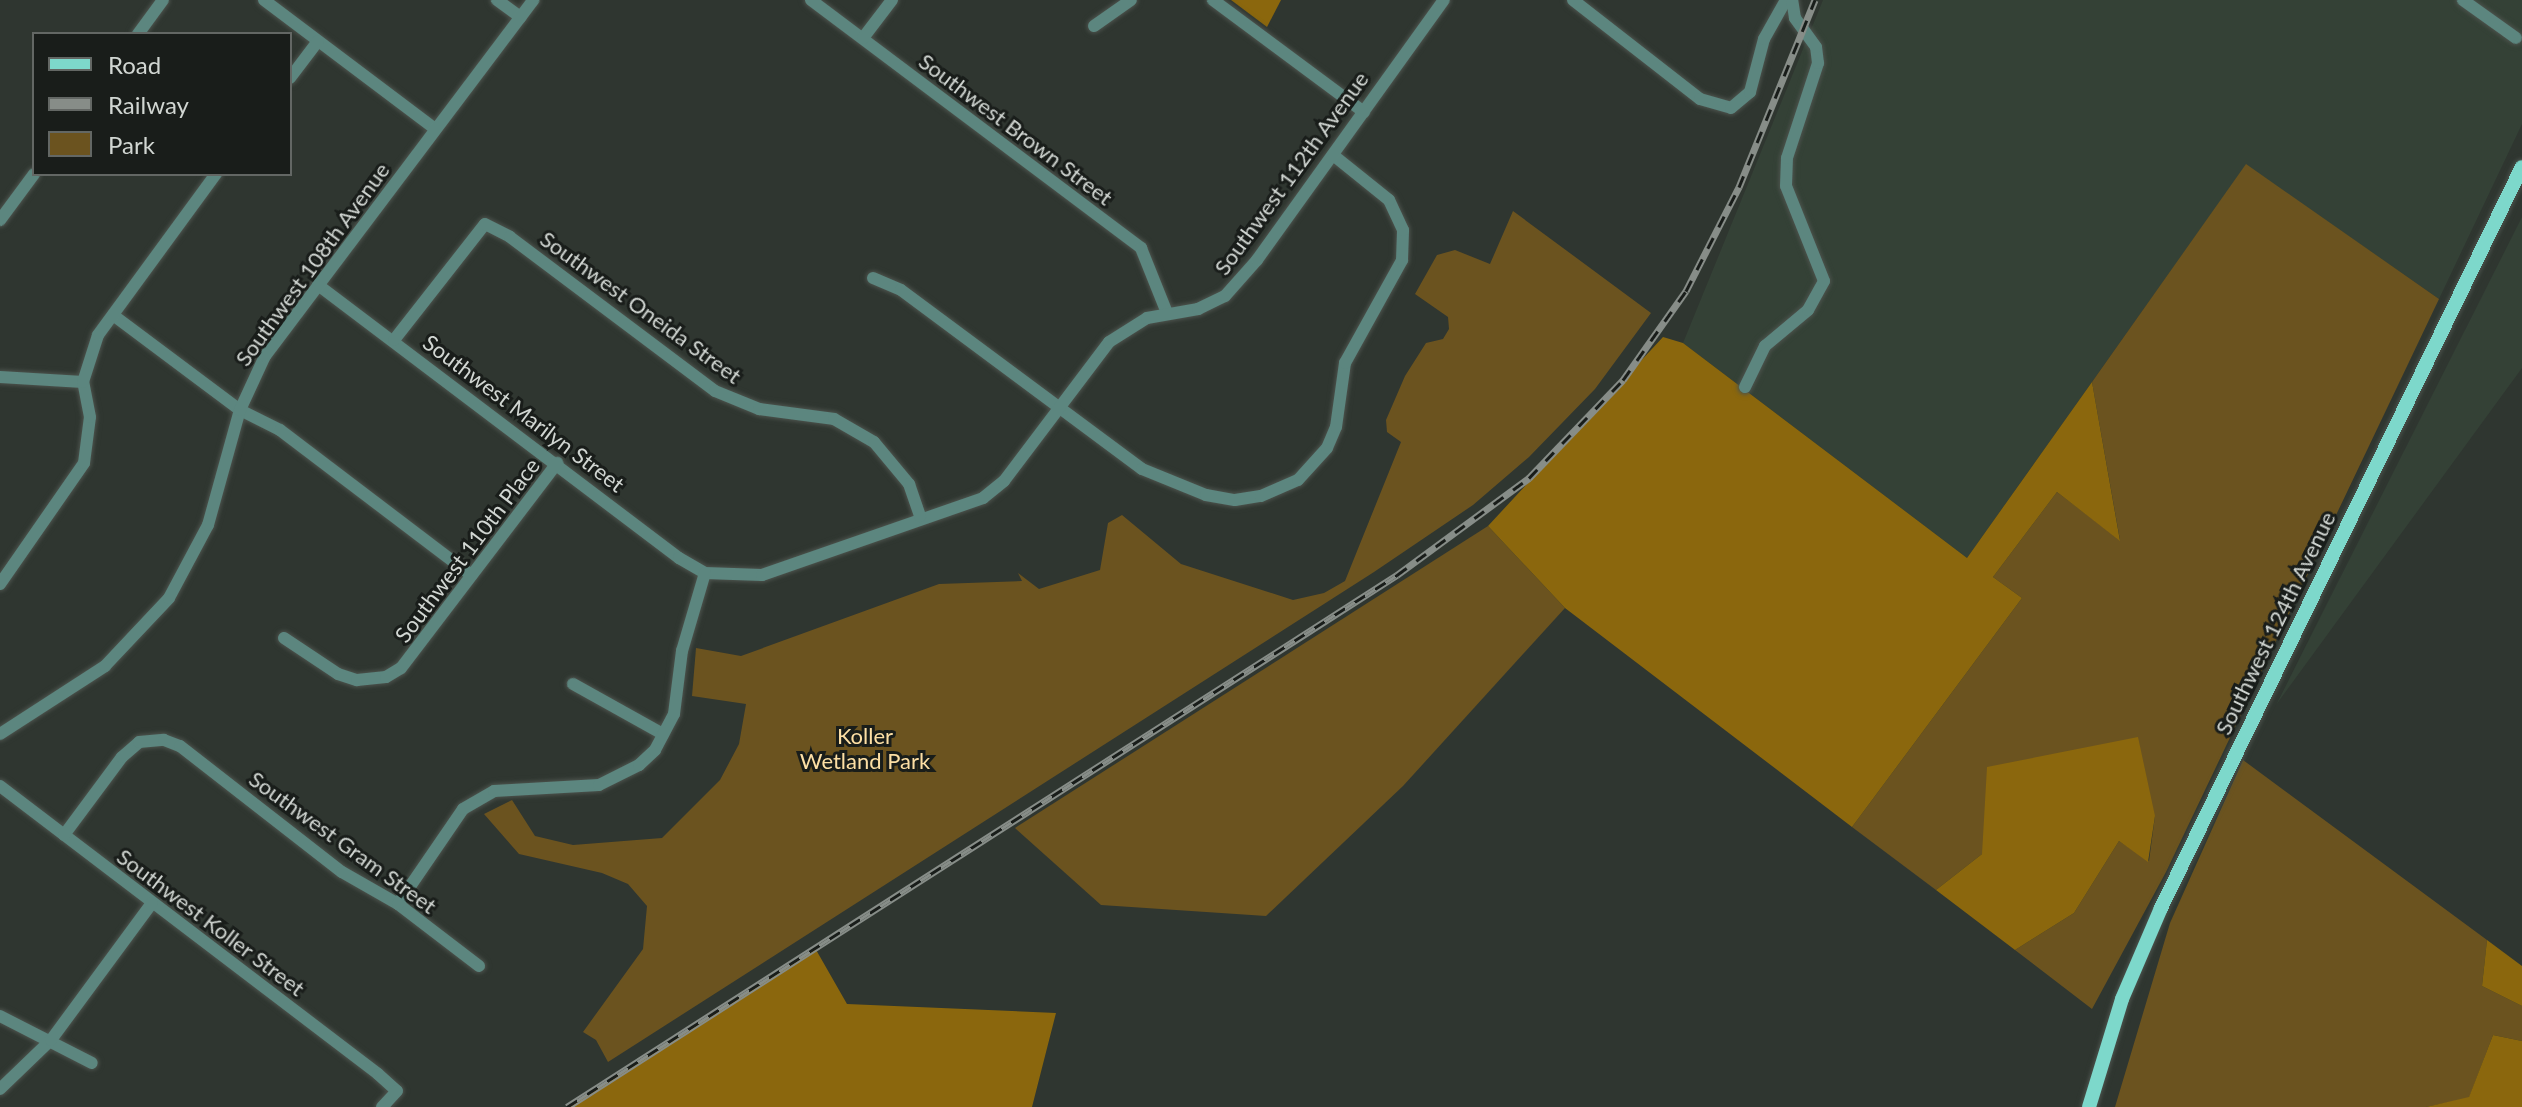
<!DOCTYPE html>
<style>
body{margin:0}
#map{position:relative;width:2522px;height:1107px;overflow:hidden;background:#2f3630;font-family:Lato,sans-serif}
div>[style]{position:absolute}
.built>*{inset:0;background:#344136}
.green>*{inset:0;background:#6b531f}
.forest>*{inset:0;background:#8b670d}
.roads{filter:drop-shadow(0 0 2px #4c534d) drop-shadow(0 0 2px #4c534d)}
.minor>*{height:12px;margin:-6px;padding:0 6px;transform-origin:6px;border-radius:6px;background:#5c867f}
.major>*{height:14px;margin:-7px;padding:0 7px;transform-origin:7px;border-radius:7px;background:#7dd8cb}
.rail>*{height:7px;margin-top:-3.5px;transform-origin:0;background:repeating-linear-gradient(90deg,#191d1a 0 12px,#878d88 0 24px);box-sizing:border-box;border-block:2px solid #878d88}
span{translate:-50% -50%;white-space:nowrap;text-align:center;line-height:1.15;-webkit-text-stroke:6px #191d1a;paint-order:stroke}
.street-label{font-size:22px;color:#d1d6d2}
.park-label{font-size:22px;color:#fddfa4}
.legend{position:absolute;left:32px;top:32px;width:260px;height:144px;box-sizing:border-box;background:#191d1a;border:2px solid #636764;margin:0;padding:10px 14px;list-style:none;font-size:24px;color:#d1d6d2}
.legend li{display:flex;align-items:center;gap:16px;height:40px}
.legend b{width:40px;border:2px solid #636764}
</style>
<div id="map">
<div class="built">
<div style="clip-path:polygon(1823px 0,2522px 0,2522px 124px,2439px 299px,2246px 165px,1967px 558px,1683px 343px)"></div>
<div style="clip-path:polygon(2522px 217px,2522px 368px,2276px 705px)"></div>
</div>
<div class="green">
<div style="clip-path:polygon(2246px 164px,2439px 299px,2166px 872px,2092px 1009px,2015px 950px,2074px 913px,2119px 841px,2149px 861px,2155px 816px,1982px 854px,1936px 890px,1852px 827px,2022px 598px,1993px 577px,2057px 492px,2120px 540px,2092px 382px)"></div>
<div style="clip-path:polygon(1513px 211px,1651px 313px,1595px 389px,1529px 457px,1473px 505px,1374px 572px,608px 1062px,596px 1040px,583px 1032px,643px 949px,647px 906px,628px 884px,602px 873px,519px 854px,484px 814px,512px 800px,535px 836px,573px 845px,662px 838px,720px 780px,739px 744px,746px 704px,692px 696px,696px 648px,741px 656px,939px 584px,1022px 581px,1018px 573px,1039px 589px,1100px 570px,1108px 523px,1122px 515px,1181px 564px,1293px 600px,1324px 593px,1345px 581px,1401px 442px,1387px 432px,1386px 420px,1405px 376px,1426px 343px,1443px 339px,1449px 329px,1448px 317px,1415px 294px,1437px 255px,1455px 250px,1490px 264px)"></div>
<div style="clip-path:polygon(1488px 526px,1565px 608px,1403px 786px,1266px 916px,1101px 905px,1015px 828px)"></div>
<div style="clip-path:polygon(2243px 760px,2487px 940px,2482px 986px,2522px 1006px,2522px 1041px,2493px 1035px,2469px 1098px,2426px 1107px,2115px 1107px,2170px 923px)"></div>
</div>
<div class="forest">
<div style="clip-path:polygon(1231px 0,1281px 0,1267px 27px)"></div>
<div style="clip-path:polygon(1663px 337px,1683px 343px,1967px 558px,2092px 382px,2120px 541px,2057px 492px,1993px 577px,2022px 598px,1852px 827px,1565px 608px,1488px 526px)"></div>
<div style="clip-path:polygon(2138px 737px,2155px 816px,2148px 862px,2119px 841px,2074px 913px,2015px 950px,1936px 890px,1982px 854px,1987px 767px)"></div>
<div style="clip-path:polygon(2487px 940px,2522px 966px,2522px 1006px,2482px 986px)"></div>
<div style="clip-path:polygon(815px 948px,847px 1004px,1056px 1013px,1032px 1107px,567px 1107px)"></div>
<div style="clip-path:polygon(2493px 1035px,2522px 1041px,2522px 1107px,2426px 1107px,2469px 1097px)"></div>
</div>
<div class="roads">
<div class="minor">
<div style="left:264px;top:0;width:214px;rotate:37deg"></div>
<div style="left:497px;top:0;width:29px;rotate:36deg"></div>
<div style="left:811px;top:0;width:413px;rotate:36.9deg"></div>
<div style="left:1141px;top:248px;width:70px;rotate:68.2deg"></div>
<div style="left:1213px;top:0;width:188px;rotate:36.6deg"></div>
<div style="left:1573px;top:0;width:161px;rotate:37.9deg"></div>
<div style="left:1700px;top:99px;width:32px;rotate:16deg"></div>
<div style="left:1731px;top:108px;width:25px;rotate:-40deg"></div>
<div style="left:1750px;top:92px;width:55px;rotate:-75.2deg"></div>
<div style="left:1764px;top:39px;width:45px;rotate:-60.6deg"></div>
<div style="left:2463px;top:0;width:65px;rotate:35.6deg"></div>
<div style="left:1094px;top:26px;width:45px;rotate:-35.1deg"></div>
<div style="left:138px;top:34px;width:42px;rotate:-53.7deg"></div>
<div style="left:863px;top:38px;width:48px;rotate:-52.7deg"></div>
<div style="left:290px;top:78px;width:46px;rotate:-52.9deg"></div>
<div style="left:0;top:220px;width:57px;rotate:-53.5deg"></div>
<div style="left:873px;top:278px;width:30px;rotate:23deg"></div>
<div style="left:901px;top:290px;width:300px;rotate:36.6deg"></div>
<div style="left:1142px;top:469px;width:69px;rotate:22.1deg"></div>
<div style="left:1206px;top:495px;width:29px;rotate:10deg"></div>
<div style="left:1235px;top:500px;width:26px;rotate:-9deg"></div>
<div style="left:1261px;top:496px;width:40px;rotate:-23.4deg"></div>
<div style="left:1298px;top:480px;width:43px;rotate:-47.8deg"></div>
<div style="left:1327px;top:448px;width:23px;rotate:-67deg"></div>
<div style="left:1336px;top:427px;width:65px;rotate:-82deg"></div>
<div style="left:1345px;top:363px;width:118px;rotate:-61deg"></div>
<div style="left:1402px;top:260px;width:30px;rotate:-88deg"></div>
<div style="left:1403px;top:230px;width:33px;rotate:-115deg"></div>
<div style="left:1389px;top:200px;width:72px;rotate:-141.2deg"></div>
<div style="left:318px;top:285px;width:453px;rotate:37.1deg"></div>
<div style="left:679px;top:558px;width:30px;rotate:30deg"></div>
<div style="left:705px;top:573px;width:57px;rotate:2deg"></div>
<div style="left:762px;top:575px;width:234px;rotate:-19.2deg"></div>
<div style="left:983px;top:498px;width:27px;rotate:-39deg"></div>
<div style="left:1004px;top:481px;width:174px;rotate:-52.9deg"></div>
<div style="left:1109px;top:342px;width:45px;rotate:-32.3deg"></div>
<div style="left:1147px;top:318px;width:52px;rotate:-10deg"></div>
<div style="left:1198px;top:309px;width:30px;rotate:-26deg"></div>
<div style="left:1225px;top:296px;width:48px;rotate:-48.4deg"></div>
<div style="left:1257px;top:260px;width:320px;rotate:-54.3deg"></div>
<div style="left:113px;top:315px;width:159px;rotate:36.8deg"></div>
<div style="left:240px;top:410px;width:45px;rotate:26.6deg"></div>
<div style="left:280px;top:430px;width:240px;rotate:37.2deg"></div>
<div style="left:394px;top:340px;width:147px;rotate:-51.9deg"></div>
<div style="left:485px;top:224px;width:28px;rotate:27deg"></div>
<div style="left:510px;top:237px;width:256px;rotate:36.9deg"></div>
<div style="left:715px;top:391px;width:48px;rotate:22.2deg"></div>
<div style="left:759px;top:409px;width:76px;rotate:7.6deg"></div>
<div style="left:834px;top:419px;width:46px;rotate:29.9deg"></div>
<div style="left:874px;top:442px;width:55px;rotate:50.2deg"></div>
<div style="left:909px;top:484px;width:34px;rotate:71deg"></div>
<div style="left:0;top:377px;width:83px;rotate:3.4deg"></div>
<div style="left:1745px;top:387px;width:46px;rotate:-64deg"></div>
<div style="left:1765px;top:346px;width:56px;rotate:-39.9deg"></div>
<div style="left:1808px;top:310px;width:33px;rotate:-61deg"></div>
<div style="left:1824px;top:281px;width:102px;rotate:-111.8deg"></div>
<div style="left:1786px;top:186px;width:28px;rotate:-88deg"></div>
<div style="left:1787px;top:158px;width:100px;rotate:-71.9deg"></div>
<div style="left:1818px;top:63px;width:16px;rotate:-97deg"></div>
<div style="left:1816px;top:47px;width:36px;rotate:-126deg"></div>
<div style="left:1795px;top:18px;width:18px;rotate:-99deg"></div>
<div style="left:0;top:584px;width:147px;rotate:-55.2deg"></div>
<div style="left:84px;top:463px;width:46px;rotate:-82.6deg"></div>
<div style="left:90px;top:417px;width:36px;rotate:-101deg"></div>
<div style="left:83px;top:382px;width:49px;rotate:-72.3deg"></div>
<div style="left:98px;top:335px;width:200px;rotate:-53.8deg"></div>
<div style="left:284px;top:638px;width:65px;rotate:33.7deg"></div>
<div style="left:338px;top:674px;width:20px;rotate:18deg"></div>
<div style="left:357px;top:680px;width:29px;rotate:-6deg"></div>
<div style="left:386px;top:677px;width:17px;rotate:-31deg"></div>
<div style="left:401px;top:668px;width:258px;rotate:-52.7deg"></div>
<div style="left:573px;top:684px;width:103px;rotate:29.1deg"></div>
<div style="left:0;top:734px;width:125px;rotate:-32.9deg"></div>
<div style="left:105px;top:666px;width:93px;rotate:-46.7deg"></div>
<div style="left:169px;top:598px;width:83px;rotate:-61.9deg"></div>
<div style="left:208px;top:525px;width:119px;rotate:-74.5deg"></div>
<div style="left:240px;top:410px;width:60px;rotate:-65.2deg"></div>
<div style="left:265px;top:356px;width:446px;rotate:-53deg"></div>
<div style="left:0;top:786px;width:475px;rotate:37.3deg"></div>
<div style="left:378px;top:1074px;width:25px;rotate:42deg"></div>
<div style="left:397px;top:1091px;width:22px;rotate:133deg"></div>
<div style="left:64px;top:835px;width:97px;rotate:-53.4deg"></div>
<div style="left:122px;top:757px;width:23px;rotate:-41deg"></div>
<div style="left:139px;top:742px;width:25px;rotate:-5deg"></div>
<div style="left:164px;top:740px;width:17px;rotate:21deg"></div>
<div style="left:180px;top:746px;width:205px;rotate:37.9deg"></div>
<div style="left:342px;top:872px;width:64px;rotate:29.7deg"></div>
<div style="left:398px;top:904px;width:102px;rotate:37.4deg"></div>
<div style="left:398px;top:904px;width:115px;rotate:-55.6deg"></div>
<div style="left:463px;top:809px;width:36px;rotate:-30deg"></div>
<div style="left:494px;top:791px;width:105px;rotate:-3.3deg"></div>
<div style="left:599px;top:785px;width:45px;rotate:-26.6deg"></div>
<div style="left:639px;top:765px;width:22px;rotate:-43deg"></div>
<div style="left:655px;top:750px;width:41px;rotate:-62.2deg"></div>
<div style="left:674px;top:714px;width:64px;rotate:-82.8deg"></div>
<div style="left:682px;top:651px;width:81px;rotate:-73.6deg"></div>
<div style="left:0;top:1016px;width:103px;rotate:27.1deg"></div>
<div style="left:0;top:1089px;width:71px;rotate:-43.9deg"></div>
<div style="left:51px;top:1040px;width:170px;rotate:-53.6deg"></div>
</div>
<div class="major">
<div style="left:2089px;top:1107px;width:113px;rotate:-73deg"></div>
<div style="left:2122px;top:999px;width:99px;rotate:-66.8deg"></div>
<div style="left:2161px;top:908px;width:824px;rotate:-64.03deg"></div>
</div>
</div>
<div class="rail">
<div style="left:567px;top:1107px;width:986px;rotate:-32.66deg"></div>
<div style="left:1397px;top:575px;width:164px;rotate:-36.3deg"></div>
<div style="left:1529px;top:478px;width:136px;rotate:-46.2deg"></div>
<div style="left:1623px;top:380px;width:109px;rotate:-54.7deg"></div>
<div style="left:1686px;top:291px;width:117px;rotate:-63deg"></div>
<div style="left:1739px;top:187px;width:202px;rotate:-67.9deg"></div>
</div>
<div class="street-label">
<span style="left:1016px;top:129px;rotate:37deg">Southwest Brown Street</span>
<span style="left:1291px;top:173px;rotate:-54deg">Southwest 112th Avenue</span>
<span style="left:312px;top:264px;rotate:-54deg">Southwest 108th Avenue</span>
<span style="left:641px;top:307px;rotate:36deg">Southwest Oneida Street</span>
<span style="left:524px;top:413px;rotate:37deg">Southwest Marilyn Street</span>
<span style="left:467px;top:550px;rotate:-53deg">Southwest 110th Place</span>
<span style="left:2275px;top:623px;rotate:-64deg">Southwest 124th Avenue</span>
<span style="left:343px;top:842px;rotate:36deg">Southwest Gram Street</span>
<span style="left:211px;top:922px;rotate:37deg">Southwest Koller Street</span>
</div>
<div class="park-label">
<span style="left:865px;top:748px">Koller<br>Wetland Park</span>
</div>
<ul class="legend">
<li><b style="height:10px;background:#7dd8cb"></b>Road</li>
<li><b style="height:10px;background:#878d88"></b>Railway</li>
<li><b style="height:22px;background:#6b531f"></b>Park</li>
</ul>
</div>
